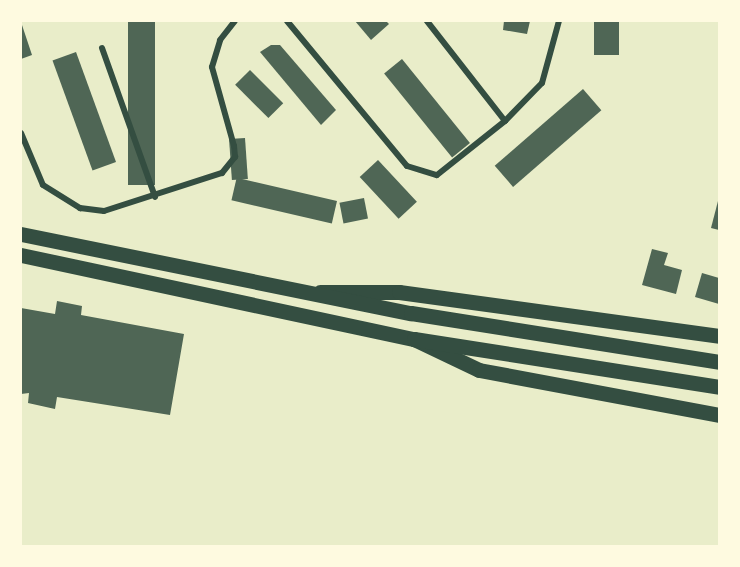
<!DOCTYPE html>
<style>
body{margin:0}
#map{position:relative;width:740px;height:567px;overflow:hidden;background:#e9edc9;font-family:Commissioner,sans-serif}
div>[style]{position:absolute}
.building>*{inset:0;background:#4f6655;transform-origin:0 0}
.minor>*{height:6px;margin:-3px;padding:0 3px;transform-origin:3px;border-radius:3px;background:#344e41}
.primary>*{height:15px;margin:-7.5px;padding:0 7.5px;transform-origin:7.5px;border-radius:7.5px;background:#344e41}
.trunk>*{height:15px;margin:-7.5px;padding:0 7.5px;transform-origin:7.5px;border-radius:7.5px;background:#344e41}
span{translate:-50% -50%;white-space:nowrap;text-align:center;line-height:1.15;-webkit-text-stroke:6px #fefae0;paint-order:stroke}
.frame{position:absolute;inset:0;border:22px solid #fefae0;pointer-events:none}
</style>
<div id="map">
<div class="building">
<div style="left:128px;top:21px;width:27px;height:164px"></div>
<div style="clip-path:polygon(355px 21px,386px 21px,389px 24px,371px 40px)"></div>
<div style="clip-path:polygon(504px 21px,530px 21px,527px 34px,503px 30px)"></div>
<div style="left:594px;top:21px;width:25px;height:34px"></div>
<div style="clip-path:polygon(21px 22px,32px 55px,21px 59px)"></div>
<div style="clip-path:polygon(271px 45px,280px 45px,336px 110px,321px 125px,260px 52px)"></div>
<div style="left:76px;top:52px;width:117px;height:25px;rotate:70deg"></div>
<div style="left:402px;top:59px;width:108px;height:23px;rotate:51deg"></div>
<div style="left:250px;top:70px;width:47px;height:21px;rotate:45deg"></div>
<div style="left:583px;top:89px;width:28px;height:117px;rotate:49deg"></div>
<div style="left:245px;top:138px;width:41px;height:16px;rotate:86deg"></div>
<div style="left:378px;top:160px;width:57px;height:25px;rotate:47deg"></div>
<div style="left:364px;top:198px;width:21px;height:25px;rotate:79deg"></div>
<div style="left:337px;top:201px;width:23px;height:103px;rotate:103deg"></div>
<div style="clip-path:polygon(718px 201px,719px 201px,719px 230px,711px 228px)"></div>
<div style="clip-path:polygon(652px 249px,668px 253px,664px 265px,682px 270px,676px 294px,642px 285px)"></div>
<div style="clip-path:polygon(702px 273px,719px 278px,719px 304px,695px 297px)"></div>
<div style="clip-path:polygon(57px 301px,82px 306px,81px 315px,184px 334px,170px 415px,57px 397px,55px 409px,28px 403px,29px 393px,21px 394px,21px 308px,55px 314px)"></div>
</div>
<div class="minor">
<div style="left:287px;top:21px;width:188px;rotate:50.4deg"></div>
<div style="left:407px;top:166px;width:31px;rotate:17deg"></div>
<div style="left:437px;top:175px;width:87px;rotate:-38.5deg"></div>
<div style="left:505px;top:121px;width:127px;rotate:-128deg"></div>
<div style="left:102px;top:48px;width:158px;rotate:70.4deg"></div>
<div style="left:505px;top:121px;width:53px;rotate:-45.8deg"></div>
<div style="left:542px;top:83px;width:64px;rotate:-74.7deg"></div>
<div style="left:21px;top:133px;width:56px;rotate:67.1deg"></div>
<div style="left:43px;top:185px;width:44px;rotate:31.9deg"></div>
<div style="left:80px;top:208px;width:24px;rotate:7deg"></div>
<div style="left:104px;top:211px;width:124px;rotate:-17.9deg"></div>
<div style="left:222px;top:173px;width:21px;rotate:-51deg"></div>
<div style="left:235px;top:157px;width:11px;rotate:-95deg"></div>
<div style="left:234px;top:146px;width:82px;rotate:-105.6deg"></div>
<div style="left:212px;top:67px;width:28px;rotate:-73deg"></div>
<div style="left:220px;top:40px;width:24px;rotate:-52deg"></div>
</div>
<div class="primary">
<div style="left:320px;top:292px;width:79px"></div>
<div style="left:399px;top:292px;width:323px;rotate:7.8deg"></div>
<div style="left:414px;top:339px;width:72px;rotate:25.5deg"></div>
<div style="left:479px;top:370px;width:244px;rotate:10.6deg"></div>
</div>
<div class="trunk">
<div style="left:21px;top:234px;width:398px;rotate:11.5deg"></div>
<div style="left:411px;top:313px;width:312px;rotate:9deg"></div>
<div style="left:21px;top:255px;width:402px;rotate:12.1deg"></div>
<div style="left:414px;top:339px;width:309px;rotate:8.9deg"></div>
</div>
<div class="frame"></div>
</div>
